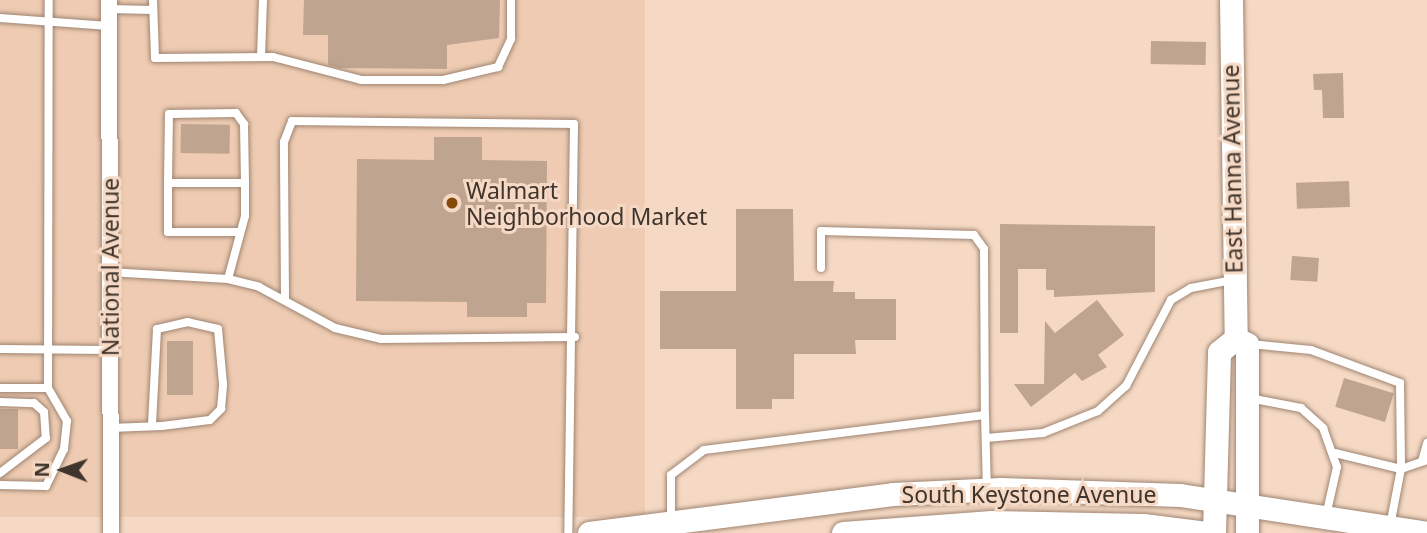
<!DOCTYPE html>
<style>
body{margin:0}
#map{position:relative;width:1427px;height:533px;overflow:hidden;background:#f5d9c4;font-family:"Noto Sans",sans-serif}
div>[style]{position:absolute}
.built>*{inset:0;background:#eecbb2;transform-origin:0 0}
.building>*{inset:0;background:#bfa490;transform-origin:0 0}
.roads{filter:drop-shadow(0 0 2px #9f8572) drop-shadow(0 0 2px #9f8572)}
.lane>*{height:8px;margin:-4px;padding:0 4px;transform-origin:4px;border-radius:4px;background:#fff}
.street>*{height:16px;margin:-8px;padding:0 8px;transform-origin:8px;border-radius:8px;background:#fff}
.secondary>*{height:23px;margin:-11.5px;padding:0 11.5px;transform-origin:11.5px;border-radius:11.5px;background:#fff}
.dots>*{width:19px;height:19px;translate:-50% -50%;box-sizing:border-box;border:4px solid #f5d9c4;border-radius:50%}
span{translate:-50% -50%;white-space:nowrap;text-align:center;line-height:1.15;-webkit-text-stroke:6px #f5d9c4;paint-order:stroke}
.street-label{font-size:23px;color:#40352d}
.poi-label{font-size:23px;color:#40352d}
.left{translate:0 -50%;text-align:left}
.north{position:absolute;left:28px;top:435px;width:70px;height:70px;-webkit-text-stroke:5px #f5d9c4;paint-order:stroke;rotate:271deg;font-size:19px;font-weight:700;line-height:28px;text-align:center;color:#40352d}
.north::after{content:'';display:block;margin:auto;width:24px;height:32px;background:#40352d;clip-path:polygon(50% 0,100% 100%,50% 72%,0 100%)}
</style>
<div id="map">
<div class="built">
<div style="left:0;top:0;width:645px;height:517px"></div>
</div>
<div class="building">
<div style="clip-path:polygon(304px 0,500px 0,499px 38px,447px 45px,447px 69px,340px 68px,328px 65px,328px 35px,303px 35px)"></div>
<div style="left:1151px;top:41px;width:55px;height:23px;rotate:1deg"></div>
<div style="clip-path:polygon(1343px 73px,1344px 118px,1323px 118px,1322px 90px,1314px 90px,1313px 74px)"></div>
<div style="left:181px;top:124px;width:49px;height:29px;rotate:1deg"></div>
<div style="clip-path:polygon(434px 137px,482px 137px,482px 160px,547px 161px,546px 303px,527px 303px,527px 317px,467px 317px,467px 302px,356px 301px,357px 159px,434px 160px)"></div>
<div style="left:1349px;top:181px;width:26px;height:53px;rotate:88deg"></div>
<div style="clip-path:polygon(736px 209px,793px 209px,794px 281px,834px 281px,833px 292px,855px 292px,855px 299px,896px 299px,896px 340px,855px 340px,856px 354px,794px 354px,794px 399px,772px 399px,772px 409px,736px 409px,736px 349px,660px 349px,660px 291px,736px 291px)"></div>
<div style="clip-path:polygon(1000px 224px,1155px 226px,1155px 292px,1054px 297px,1054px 290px,1046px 290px,1046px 269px,1018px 269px,1018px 333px,1000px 333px)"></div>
<div style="left:1292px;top:256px;width:27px;height:24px;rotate:4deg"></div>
<div style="clip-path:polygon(1097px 300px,1124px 335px,1098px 355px,1107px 367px,1082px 381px,1075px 373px,1031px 407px,1014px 384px,1044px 384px,1045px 321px,1055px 333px)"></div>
<div style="left:167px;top:341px;width:26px;height:54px"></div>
<div style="left:1344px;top:378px;width:52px;height:30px;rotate:17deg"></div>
<div style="left:0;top:409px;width:18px;height:40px"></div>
</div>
<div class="roads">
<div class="lane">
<div style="left:153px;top:0;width:58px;rotate:88deg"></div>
<div style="left:155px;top:58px;width:118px;rotate:-0.5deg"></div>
<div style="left:273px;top:57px;width:91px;rotate:14.6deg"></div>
<div style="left:361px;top:80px;width:82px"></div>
<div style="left:443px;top:80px;width:57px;rotate:-13.3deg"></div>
<div style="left:498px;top:67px;width:31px;rotate:-65deg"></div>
<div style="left:511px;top:39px;width:39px;rotate:-90deg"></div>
<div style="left:109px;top:9px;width:44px;rotate:1.3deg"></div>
<div style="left:0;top:18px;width:109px;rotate:4.2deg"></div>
<div style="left:261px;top:57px;width:57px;rotate:-88deg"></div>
<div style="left:168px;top:183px;width:69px;rotate:-89.2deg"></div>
<div style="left:169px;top:114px;width:67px;rotate:-0.9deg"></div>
<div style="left:236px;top:113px;width:14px;rotate:54deg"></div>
<div style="left:244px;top:124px;width:59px;rotate:89deg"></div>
<div style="left:821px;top:268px;width:37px;rotate:-90deg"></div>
<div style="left:821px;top:231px;width:153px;rotate:1.5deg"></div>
<div style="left:974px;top:235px;width:17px;rotate:54deg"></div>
<div style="left:984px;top:249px;width:166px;rotate:89.7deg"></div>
<div style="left:109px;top:272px;width:119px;rotate:3.4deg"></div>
<div style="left:228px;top:279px;width:32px;rotate:14deg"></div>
<div style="left:259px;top:287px;width:86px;rotate:28.3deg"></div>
<div style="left:335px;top:328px;width:47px;rotate:13.4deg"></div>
<div style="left:381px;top:339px;width:194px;rotate:-0.6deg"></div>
<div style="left:228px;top:279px;width:65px;rotate:-74.9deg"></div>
<div style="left:245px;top:216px;width:33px;rotate:-90deg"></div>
<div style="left:245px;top:183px;width:77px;rotate:180deg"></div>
<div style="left:168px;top:183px;width:49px;rotate:90deg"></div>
<div style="left:168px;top:232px;width:72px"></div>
<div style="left:285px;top:299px;width:157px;rotate:-90.4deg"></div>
<div style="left:284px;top:142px;width:22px;rotate:-69deg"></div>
<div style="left:292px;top:121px;width:282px;rotate:0.6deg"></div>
<div style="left:574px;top:124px;width:409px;rotate:90.8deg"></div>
<div style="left:1250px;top:344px;width:61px;rotate:5.6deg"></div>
<div style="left:1311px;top:350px;width:95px;rotate:20.3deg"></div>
<div style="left:1400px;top:383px;width:86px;rotate:89.3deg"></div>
<div style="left:1401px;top:469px;width:68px;rotate:-166.4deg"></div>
<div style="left:0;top:349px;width:110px;rotate:0.5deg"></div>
<div style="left:0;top:388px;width:48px"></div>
<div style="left:1249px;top:398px;width:53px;rotate:10.9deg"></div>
<div style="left:1301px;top:408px;width:30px;rotate:42deg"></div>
<div style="left:1323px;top:428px;width:41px;rotate:70.3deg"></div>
<div style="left:1337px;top:467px;width:50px;rotate:102.7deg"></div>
<div style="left:0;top:402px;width:34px;rotate:2deg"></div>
<div style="left:34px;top:403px;width:13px;rotate:42deg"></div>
<div style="left:44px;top:412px;width:26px;rotate:86deg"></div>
<div style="left:46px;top:438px;width:58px;rotate:142.7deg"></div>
<div style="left:110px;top:428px;width:52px;rotate:-2.2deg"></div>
<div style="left:162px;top:426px;width:48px;rotate:-7.1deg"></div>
<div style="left:210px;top:420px;width:16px;rotate:-45deg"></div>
<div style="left:221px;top:409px;width:25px;rotate:-85deg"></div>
<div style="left:223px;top:384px;width:55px;rotate:-95.2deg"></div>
<div style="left:218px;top:329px;width:31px;rotate:-167deg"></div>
<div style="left:188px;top:322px;width:32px;rotate:167deg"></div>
<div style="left:157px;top:329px;width:97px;rotate:93deg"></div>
<div style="left:986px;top:438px;width:57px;rotate:-5deg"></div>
<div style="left:1043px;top:433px;width:59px;rotate:-21.8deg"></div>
<div style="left:1098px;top:411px;width:38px;rotate:-42deg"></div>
<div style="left:1126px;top:386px;width:97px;rotate:-62.4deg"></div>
<div style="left:1171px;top:300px;width:23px;rotate:-31deg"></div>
<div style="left:1191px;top:288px;width:43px;rotate:-10.8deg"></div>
<div style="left:1422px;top:461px;width:19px;rotate:-74deg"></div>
<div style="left:0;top:485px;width:46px;rotate:1.2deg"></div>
<div style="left:46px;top:486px;width:41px;rotate:-64.1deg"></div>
<div style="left:64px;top:449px;width:28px;rotate:-84deg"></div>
<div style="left:67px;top:421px;width:38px;rotate:-120deg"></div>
<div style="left:48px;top:388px;width:388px;rotate:-89.9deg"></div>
<div style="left:671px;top:520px;width:45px;rotate:-90deg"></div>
<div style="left:671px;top:475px;width:41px;rotate:-37.1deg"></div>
<div style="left:704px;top:450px;width:283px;rotate:-7.1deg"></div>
<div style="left:985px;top:415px;width:74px;rotate:88.5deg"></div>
<div style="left:1390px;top:526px;width:58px;rotate:-79.1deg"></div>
<div style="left:1401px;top:469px;width:28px;rotate:-19deg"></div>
</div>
<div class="street">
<div style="left:109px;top:0;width:533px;rotate:89.79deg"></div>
</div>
<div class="secondary">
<div style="left:1231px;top:0;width:338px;rotate:89.2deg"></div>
<div style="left:1236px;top:338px;width:13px;rotate:29deg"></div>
<div style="left:1247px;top:344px;width:189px;rotate:90deg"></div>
<div style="left:589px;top:533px;width:306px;rotate:-7.3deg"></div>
<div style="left:893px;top:494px;width:108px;rotate:-2.7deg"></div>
<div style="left:1001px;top:489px;width:179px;rotate:1.9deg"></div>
<div style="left:1180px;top:495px;width:250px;rotate:8.7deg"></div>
<div style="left:843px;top:533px;width:149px;rotate:-4.2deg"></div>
<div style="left:992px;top:522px;width:151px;rotate:1.1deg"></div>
<div style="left:1143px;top:525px;width:64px;rotate:7.2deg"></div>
<div style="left:1214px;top:533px;width:181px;rotate:-88.4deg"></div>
<div style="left:1219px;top:352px;width:22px;rotate:-39deg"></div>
</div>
</div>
<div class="dots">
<div style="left:452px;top:203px;background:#874909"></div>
</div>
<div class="street-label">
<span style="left:1232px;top:169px;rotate:-91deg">East Hanna Avenue</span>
<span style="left:110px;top:267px;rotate:-90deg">National Avenue</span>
<span style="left:1029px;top:494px">South Keystone Avenue</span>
</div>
<div class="poi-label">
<span class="left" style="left:466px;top:203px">Walmart<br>Neighborhood Market</span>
</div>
<div class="north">N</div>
</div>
